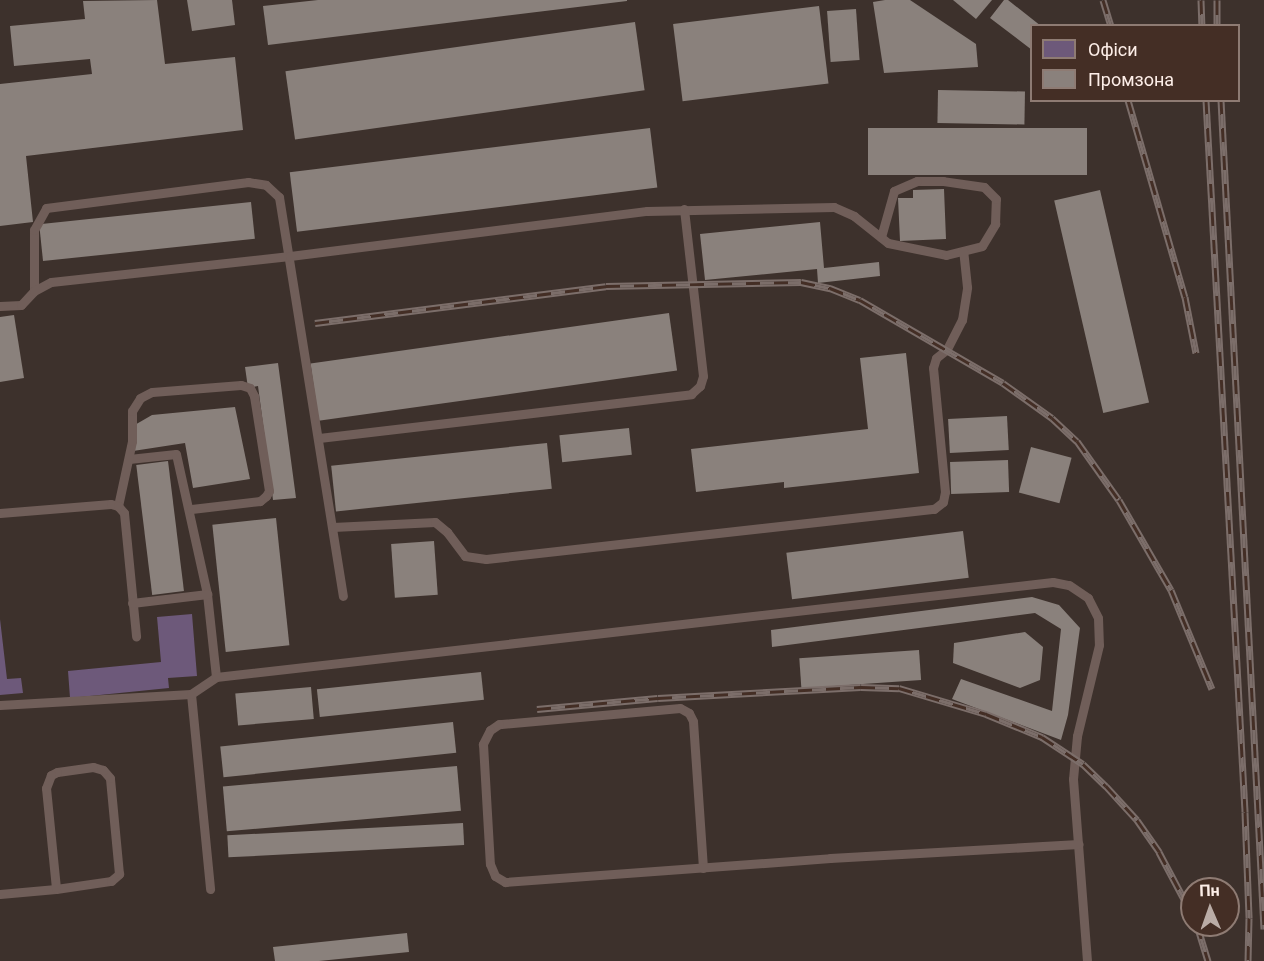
<!DOCTYPE html>
<meta charset="utf-8">
<style>
body{margin:0}
#map{position:relative;width:1264px;height:961px;overflow:hidden;background:#3d312c;font-family:Roboto,sans-serif}
div>[style]{position:absolute}
.offices>*{inset:0;background:#6d597a}
.industry>*{inset:0;background:#8a817c;transform-origin:0 0}
.lane>*{height:9px;margin:-4.5px;padding:0 4.5px;transform-origin:4.5px;border-radius:4.5px;background:#705e59}
.rail>*{height:7px;margin-top:-3.5px;transform-origin:0;background:repeating-linear-gradient(90deg,#442e25 0 14px,#7c6e6a 0 28px);box-sizing:border-box;border-block:2px solid #7c6e6a}
span{translate:-50% -50%;white-space:nowrap;text-align:center;line-height:1.15;-webkit-text-stroke:6px #442e25;paint-order:stroke}
.legend{position:absolute;left:1030px;top:24px;width:210px;height:78px;box-sizing:border-box;background:#442e25;border:2px solid #8e7b73;margin:0;padding:8px 10px;list-style:none;font-size:18px;color:#fdeee8}
.legend li{display:flex;align-items:center;gap:12px;height:30px}
.legend b{width:30px;border:2px solid #8e7b73}
.north{position:absolute;left:1180px;top:877px;width:60px;height:60px;box-sizing:border-box;background:#442e25;border:2px solid #8e7b73;border-radius:50%;rotate:358deg;font-size:16px;font-weight:700;line-height:24px;text-align:center;color:#fdeee8}
.north::after{content:'';display:block;margin:auto;width:21px;height:27px;background:#baaca6;clip-path:polygon(50% 0,100% 100%,50% 72%,0 100%)}
</style>
<div id="map">
<div class="offices">
<div style="clip-path:polygon(192px 614px,197px 676px,168px 678px,169px 688px,70px 698px,68px 671px,161px 662px,157px 617px)"></div>
<div style="clip-path:polygon(0 619px,7px 679px,21px 678px,23px 693px,0 695px)"></div>
</div>
<div class="industry">
<div style="clip-path:polygon(157px 0,165px 64px,235px 57px,243px 130px,26px 156px,33px 222px,0 226px,0 84px,92px 74px,90px 59px,14px 66px,10px 26px,85px 19px,83px 1px)"></div>
<div style="clip-path:polygon(187px 0,232px 0,235px 25px,192px 31px)"></div>
<div style="clip-path:polygon(318px 0,627px 0,627px 1px,268px 45px,263px 6px)"></div>
<div style="clip-path:polygon(885px 0,910px 0,976px 44px,978px 67px,884px 73px,873px 2px)"></div>
<div style="clip-path:polygon(953px 0,992px 0,976px 19px)"></div>
<div style="clip-path:polygon(1004px 0,1008px 0,1041px 26px,1032px 26px,1032px 50px,990px 18px)"></div>
<div style="left:819px;top:6px;width:78px;height:147px;rotate:83deg"></div>
<div style="left:856px;top:9px;width:51px;height:29px;rotate:86deg"></div>
<div style="left:635px;top:22px;width:69px;height:353px;rotate:82deg"></div>
<div style="left:938px;top:90px;width:87px;height:33px;rotate:1deg"></div>
<div style="left:650px;top:128px;width:60px;height:363px;rotate:83deg"></div>
<div style="left:868px;top:128px;width:219px;height:47px"></div>
<div style="clip-path:polygon(944px 189px,946px 239px,900px 241px,898px 198px,913px 198px,913px 190px)"></div>
<div style="left:1100px;top:190px;width:218px;height:47px;rotate:77deg"></div>
<div style="left:251px;top:202px;width:37px;height:213px;rotate:84deg"></div>
<div style="clip-path:polygon(820px 222px,824px 268px,879px 262px,880px 276px,818px 283px,817px 269px,705px 280px,700px 234px)"></div>
<div style="left:669px;top:313px;width:58px;height:362px;rotate:82deg"></div>
<div style="clip-path:polygon(14px 315px,24px 378px,0 382px,0 317px)"></div>
<div style="clip-path:polygon(906px 353px,919px 473px,784px 488px,784px 482px,696px 492px,691px 449px,868px 429px,860px 358px)"></div>
<div style="clip-path:polygon(278px 363px,296px 498px,273px 500px,258px 386px,248px 388px,245px 367px)"></div>
<div style="clip-path:polygon(235px 407px,250px 479px,193px 488px,185px 443px,133px 451px,133px 426px,152px 415px)"></div>
<div style="left:1007px;top:416px;width:34px;height:59px;rotate:87deg"></div>
<div style="left:629px;top:428px;width:27px;height:70px;rotate:84deg"></div>
<div style="left:547px;top:443px;width:46px;height:217px;rotate:84deg"></div>
<div style="left:1031px;top:447px;width:42px;height:47px;rotate:15deg"></div>
<div style="left:1008px;top:460px;width:32px;height:58px;rotate:88deg"></div>
<div style="left:168px;top:461px;width:131px;height:32px;rotate:83deg"></div>
<div style="left:276px;top:518px;width:128px;height:64px;rotate:84deg"></div>
<div style="left:963px;top:531px;width:47px;height:178px;rotate:83deg"></div>
<div style="left:434px;top:541px;width:54px;height:43px;rotate:86deg"></div>
<div style="clip-path:polygon(1032px 597px,1059px 605px,1080px 628px,1068px 715px,1061px 740px,952px 699px,961px 679px,1052px 711px,1061px 629px,1035px 613px,772px 647px,771px 630px)"></div>
<div style="clip-path:polygon(1025px 632px,1043px 647px,1040px 680px,1020px 688px,953px 663px,954px 643px)"></div>
<div style="left:919px;top:650px;width:30px;height:120px;rotate:86deg"></div>
<div style="left:481px;top:672px;width:28px;height:165px;rotate:84deg"></div>
<div style="left:311px;top:687px;width:32px;height:76px;rotate:85deg"></div>
<div style="left:453px;top:722px;width:31px;height:234px;rotate:84deg"></div>
<div style="left:457px;top:766px;width:45px;height:235px;rotate:85deg"></div>
<div style="left:463px;top:823px;width:22px;height:236px;rotate:87deg"></div>
<div style="clip-path:polygon(407px 933px,409px 952px,319px 961px,275px 961px,273px 947px)"></div>
</div>
<div class="lane">
<div style="left:34px;top:291px;width:61px;rotate:-90deg"></div>
<div style="left:34px;top:230px;width:25px;rotate:-61deg"></div>
<div style="left:46px;top:208px;width:204px;rotate:-7.3deg"></div>
<div style="left:248px;top:182px;width:18px;rotate:9deg"></div>
<div style="left:266px;top:185px;width:18px;rotate:43deg"></div>
<div style="left:279px;top:197px;width:404px;rotate:80.9deg"></div>
<div style="left:0;top:306px;width:21px;rotate:-3deg"></div>
<div style="left:21px;top:305px;width:19px;rotate:-47deg"></div>
<div style="left:34px;top:291px;width:19px;rotate:-28deg"></div>
<div style="left:51px;top:282px;width:240px;rotate:-6.2deg"></div>
<div style="left:290px;top:256px;width:360px;rotate:-7.2deg"></div>
<div style="left:647px;top:211px;width:187px;rotate:-1.2deg"></div>
<div style="left:834px;top:207px;width:22px;rotate:24deg"></div>
<div style="left:854px;top:216px;width:43px;rotate:38.5deg"></div>
<div style="left:888px;top:243px;width:59px;rotate:11.7deg"></div>
<div style="left:946px;top:255px;width:37px;rotate:-14deg"></div>
<div style="left:982px;top:246px;width:26px;rotate:-59deg"></div>
<div style="left:995px;top:224px;width:25px;rotate:-88deg"></div>
<div style="left:996px;top:199px;width:17px;rotate:-135deg"></div>
<div style="left:984px;top:187px;width:41px;rotate:-171.7deg"></div>
<div style="left:943px;top:181px;width:26px;rotate:180deg"></div>
<div style="left:917px;top:181px;width:25px;rotate:157deg"></div>
<div style="left:894px;top:191px;width:48px;rotate:105.8deg"></div>
<div style="left:319px;top:438px;width:375px;rotate:-6.7deg"></div>
<div style="left:691px;top:394px;width:12px;rotate:-42deg"></div>
<div style="left:700px;top:386px;width:10px;rotate:-73deg"></div>
<div style="left:703px;top:376px;width:168px;rotate:-96.5deg"></div>
<div style="left:129px;top:459px;width:47px;rotate:-6.1deg"></div>
<div style="left:176px;top:454px;width:143px;rotate:77.5deg"></div>
<div style="left:207px;top:594px;width:83px;rotate:83.8deg"></div>
<div style="left:118px;top:506px;width:66px;rotate:-77.8deg"></div>
<div style="left:132px;top:441px;width:30px;rotate:-90deg"></div>
<div style="left:132px;top:411px;width:15px;rotate:-58deg"></div>
<div style="left:140px;top:398px;width:13px;rotate:-27deg"></div>
<div style="left:152px;top:392px;width:89px;rotate:-4.5deg"></div>
<div style="left:241px;top:385px;width:9px;rotate:18deg"></div>
<div style="left:250px;top:388px;width:9px;rotate:63deg"></div>
<div style="left:254px;top:396px;width:96px;rotate:81deg"></div>
<div style="left:269px;top:491px;width:6px;rotate:121deg"></div>
<div style="left:266px;top:496px;width:8px;rotate:140deg"></div>
<div style="left:260px;top:501px;width:69px;rotate:173.4deg"></div>
<div style="left:0;top:513px;width:111px;rotate:-4.6deg"></div>
<div style="left:111px;top:504px;width:7px;rotate:16deg"></div>
<div style="left:118px;top:506px;width:9px;rotate:49deg"></div>
<div style="left:124px;top:513px;width:124px;rotate:84.4deg"></div>
<div style="left:333px;top:527px;width:102px;rotate:-2.8deg"></div>
<div style="left:435px;top:522px;width:16px;rotate:40deg"></div>
<div style="left:447px;top:532px;width:30px;rotate:53deg"></div>
<div style="left:465px;top:556px;width:21px;rotate:8deg"></div>
<div style="left:486px;top:559px;width:451px;rotate:-6.4deg"></div>
<div style="left:934px;top:509px;width:11px;rotate:-38deg"></div>
<div style="left:943px;top:502px;width:10px;rotate:-79deg"></div>
<div style="left:945px;top:492px;width:125px;rotate:-95.5deg"></div>
<div style="left:933px;top:368px;width:10px;rotate:-73deg"></div>
<div style="left:936px;top:358px;width:14px;rotate:-39deg"></div>
<div style="left:947px;top:349px;width:33px;rotate:-63deg"></div>
<div style="left:962px;top:320px;width:33px;rotate:-81deg"></div>
<div style="left:967px;top:287px;width:36px;rotate:-96deg"></div>
<div style="left:132px;top:603px;width:76px;rotate:-6.8deg"></div>
<div style="left:191px;top:694px;width:196px;rotate:84.4deg"></div>
<div style="left:0;top:705px;width:191px;rotate:-3.3deg"></div>
<div style="left:191px;top:694px;width:30px;rotate:-34deg"></div>
<div style="left:216px;top:677px;width:842px;rotate:-6.48deg"></div>
<div style="left:1053px;top:582px;width:16px;rotate:11deg"></div>
<div style="left:1069px;top:585px;width:23px;rotate:34deg"></div>
<div style="left:1088px;top:598px;width:22px;rotate:63deg"></div>
<div style="left:1098px;top:618px;width:27px;rotate:88deg"></div>
<div style="left:1099px;top:645px;width:94px;rotate:103.6deg"></div>
<div style="left:1077px;top:736px;width:43px;rotate:95.3deg"></div>
<div style="left:1073px;top:779px;width:183px;rotate:85.6deg"></div>
<div style="left:703px;top:868px;width:147px;rotate:-93.9deg"></div>
<div style="left:693px;top:721px;width:9px;rotate:-117deg"></div>
<div style="left:689px;top:713px;width:10px;rotate:-151deg"></div>
<div style="left:680px;top:708px;width:182px;rotate:174.9deg"></div>
<div style="left:499px;top:724px;width:11px;rotate:146deg"></div>
<div style="left:490px;top:730px;width:16px;rotate:117deg"></div>
<div style="left:483px;top:744px;width:120px;rotate:86.7deg"></div>
<div style="left:490px;top:864px;width:13px;rotate:67deg"></div>
<div style="left:495px;top:876px;width:12px;rotate:31deg"></div>
<div style="left:505px;top:882px;width:326px;rotate:-4.2deg"></div>
<div style="left:830px;top:858px;width:249px;rotate:-3.2deg"></div>
<div style="left:0;top:894px;width:56px;rotate:-5.1deg"></div>
<div style="left:56px;top:889px;width:56px;rotate:-8.3deg"></div>
<div style="left:111px;top:881px;width:11px;rotate:-41deg"></div>
<div style="left:119px;top:874px;width:96px;rotate:-95.4deg"></div>
<div style="left:110px;top:778px;width:11px;rotate:-131deg"></div>
<div style="left:103px;top:770px;width:10px;rotate:-163deg"></div>
<div style="left:93px;top:767px;width:36px;rotate:172deg"></div>
<div style="left:57px;top:772px;width:7px;rotate:153deg"></div>
<div style="left:51px;top:775px;width:14px;rotate:111deg"></div>
<div style="left:46px;top:788px;width:101px;rotate:84.3deg"></div>
</div>
<div class="rail">
<div style="left:1103px;top:0;width:27px;rotate:73deg"></div>
<div style="left:1201px;top:0;width:26px;rotate:88deg"></div>
<div style="left:1217px;top:0;width:26px;rotate:90deg"></div>
<div style="left:1128px;top:100px;width:205px;rotate:73.9deg"></div>
<div style="left:1185px;top:297px;width:57px;rotate:78.9deg"></div>
<div style="left:1206px;top:100px;width:713px;rotate:86.86deg"></div>
<div style="left:1245px;top:812px;width:106px;rotate:87.8deg"></div>
<div style="left:1249px;top:918px;width:43px;rotate:91.3deg"></div>
<div style="left:1221px;top:100px;width:830px;rotate:87.03deg"></div>
<div style="left:315px;top:323px;width:293px;rotate:-7.2deg"></div>
<div style="left:606px;top:286px;width:195px;rotate:-1.2deg"></div>
<div style="left:801px;top:282px;width:30px;rotate:12deg"></div>
<div style="left:830px;top:288px;width:32px;rotate:22deg"></div>
<div style="left:860px;top:300px;width:165px;rotate:30.1deg"></div>
<div style="left:1003px;top:383px;width:60px;rotate:35.5deg"></div>
<div style="left:1052px;top:418px;width:34px;rotate:43deg"></div>
<div style="left:1077px;top:441px;width:72px;rotate:54.6deg"></div>
<div style="left:1119px;top:500px;width:104px;rotate:60deg"></div>
<div style="left:1171px;top:590px;width:107px;rotate:67.5deg"></div>
<div style="left:537px;top:709px;width:121px;rotate:-5.2deg"></div>
<div style="left:658px;top:698px;width:203px;rotate:-3.1deg"></div>
<div style="left:861px;top:687px;width:38px;rotate:2deg"></div>
<div style="left:899px;top:688px;width:91px;rotate:16.6deg"></div>
<div style="left:986px;top:714px;width:61px;rotate:22.3deg"></div>
<div style="left:1042px;top:737px;width:49px;rotate:33.4deg"></div>
<div style="left:1083px;top:764px;width:32px;rotate:44deg"></div>
<div style="left:1106px;top:786px;width:46px;rotate:47.6deg"></div>
<div style="left:1137px;top:820px;width:39px;rotate:55deg"></div>
<div style="left:1159px;top:852px;width:70px;rotate:62deg"></div>
<div style="left:1197px;top:925px;width:38px;rotate:73deg"></div>
</div>
<ul class="legend">
<li><b style="height:16px;background:#6d597a"></b>Офіси</li>
<li><b style="height:16px;background:#8a817c"></b>Промзона</li>
</ul>
<div class="north">Пн</div>
</div>
